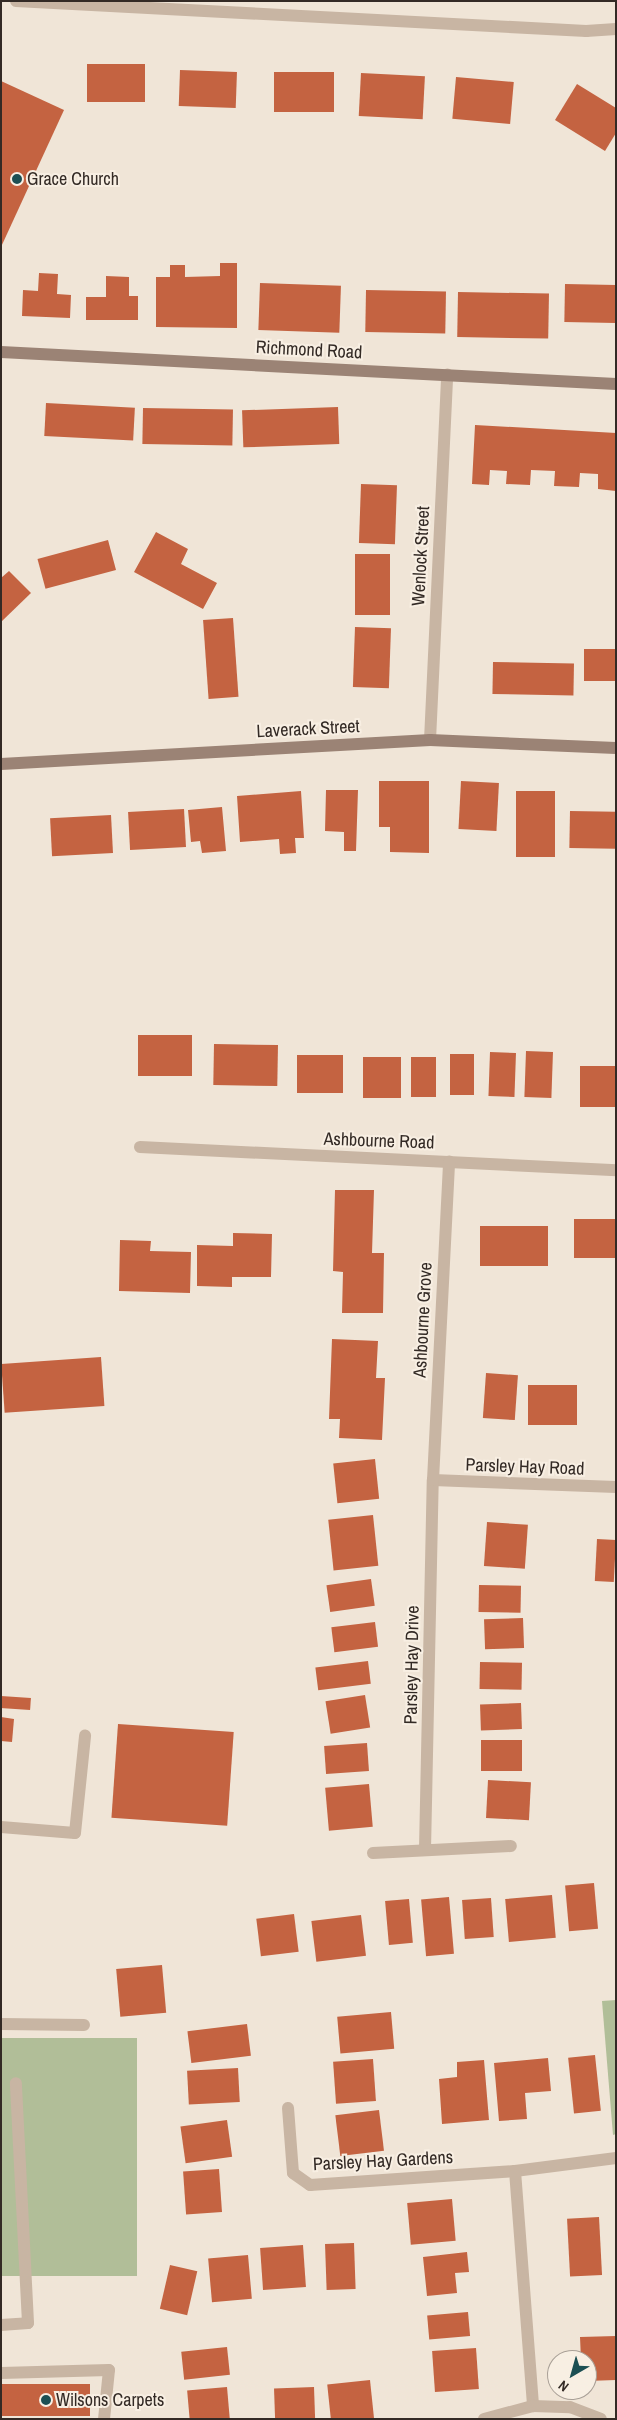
<!DOCTYPE html>
<style>
body{margin:0}
#map{position:relative;width:617px;height:2420px;overflow:hidden;background:#f0e5d7;font-family:"Archivo Narrow",sans-serif}
div>[style]{position:absolute}
.green>*{inset:0;background:#b1be98;transform-origin:0 0}
.building>*{inset:0;background:#c46341;transform-origin:0 0}
.lane>*{height:12px;margin:-6px;padding:0 6px;transform-origin:6px;border-radius:6px;background:#c8b5a3}
.street>*{height:12px;margin:-6px;padding:0 6px;transform-origin:6px;border-radius:6px;background:#c8b5a3}
.secondary>*{height:12px;margin:-6px;padding:0 6px;transform-origin:6px;border-radius:6px;background:#9b8375}
.dots>*{width:14px;height:14px;translate:-50% -50%;box-sizing:border-box;border:2px solid #f8efe3;border-radius:50%}
span{translate:-50% -50%;white-space:nowrap;text-align:center;line-height:1.15;-webkit-text-stroke:4px #f8efe3;paint-order:stroke}
.poi-label{font-size:18px;color:#332a25}
.left{translate:0 -50%;text-align:left}
.street-label{font-size:18px;color:#332a25}
.frame{position:absolute;inset:0;border:2px solid #332a25;pointer-events:none}
.north{position:absolute;left:547px;top:2350px;width:50px;height:50px;box-sizing:border-box;background:#f8efe3;border:1px solid #a9a097;border-radius:50%;rotate:218deg;font-size:14px;font-weight:700;line-height:20px;text-align:center;color:#332a25}
.north::after{content:'';display:block;margin:auto;width:18px;height:22px;background:#1c4f53;clip-path:polygon(50% 0,100% 100%,50% 72%,0 100%)}
</style>
<div id="map">
<div class="green">
<div style="clip-path:polygon(616px 2000px,616px 2134px,613px 2135px,602px 2001px)"></div>
<div style="left:1px;top:2038px;width:136px;height:238px"></div>
</div>
<div class="building">
<div style="left:87px;top:64px;width:58px;height:38px"></div>
<div style="left:180px;top:70px;width:57px;height:36px;rotate:2deg"></div>
<div style="left:274px;top:72px;width:60px;height:40px"></div>
<div style="left:361px;top:73px;width:64px;height:43px;rotate:3deg"></div>
<div style="left:456px;top:77px;width:58px;height:42px;rotate:5deg"></div>
<div style="clip-path:polygon(1px 81px,64px 110px,1px 247px)"></div>
<div style="clip-path:polygon(577px 84px,616px 108px,616px 133px,605px 151px,555px 120px)"></div>
<div style="clip-path:polygon(220px 263px,237px 263px,237px 328px,156px 327px,156px 277px,170px 277px,170px 265px,185px 265px,185px 277px,220px 276px)"></div>
<div style="clip-path:polygon(39px 273px,58px 274px,57px 294px,71px 295px,70px 318px,22px 316px,23px 290px,38px 291px)"></div>
<div style="clip-path:polygon(106px 276px,129px 277px,129px 296px,138px 296px,138px 320px,86px 320px,86px 297px,106px 297px)"></div>
<div style="left:260px;top:283px;width:81px;height:47px;rotate:2deg"></div>
<div style="left:565px;top:284px;width:51px;height:38px;rotate:1deg"></div>
<div style="left:366px;top:290px;width:80px;height:42px;rotate:1deg"></div>
<div style="left:458px;top:292px;width:91px;height:45px;rotate:1deg"></div>
<div style="left:46px;top:403px;width:89px;height:33px;rotate:3deg"></div>
<div style="left:338px;top:407px;width:37px;height:96px;rotate:88deg"></div>
<div style="left:143px;top:408px;width:90px;height:36px;rotate:1deg"></div>
<div style="clip-path:polygon(475px 425px,616px 433px,616px 491px,598px 489px,598px 474px,580px 473px,579px 487px,554px 486px,555px 471px,531px 470px,530px 485px,506px 484px,507px 471px,490px 470px,489px 485px,472px 484px)"></div>
<div style="left:361px;top:484px;width:36px;height:59px;rotate:2deg"></div>
<div style="clip-path:polygon(156px 532px,188px 549px,181px 564px,217px 583px,203px 609px,134px 572px)"></div>
<div style="left:108px;top:540px;width:31px;height:73px;rotate:75deg"></div>
<div style="left:355px;top:554px;width:35px;height:61px"></div>
<div style="clip-path:polygon(9px 571px,31px 593px,1px 622px,1px 578px)"></div>
<div style="left:233px;top:618px;width:79px;height:30px;rotate:86deg"></div>
<div style="left:355px;top:627px;width:36px;height:60px;rotate:2deg"></div>
<div style="left:584px;top:649px;width:32px;height:32px"></div>
<div style="left:493px;top:662px;width:81px;height:32px;rotate:1deg"></div>
<div style="clip-path:polygon(379px 781px,429px 781px,429px 853px,390px 852px,390px 827px,379px 827px)"></div>
<div style="left:461px;top:781px;width:38px;height:48px;rotate:3deg"></div>
<div style="clip-path:polygon(326px 790px,358px 790px,356px 851px,344px 851px,344px 832px,325px 831px)"></div>
<div style="clip-path:polygon(301px 791px,304px 838px,295px 838px,296px 853px,280px 854px,279px 839px,240px 842px,237px 796px)"></div>
<div style="left:516px;top:791px;width:39px;height:66px"></div>
<div style="clip-path:polygon(222px 807px,226px 851px,202px 853px,200px 841px,191px 842px,188px 810px)"></div>
<div style="left:184px;top:809px;width:38px;height:56px;rotate:87deg"></div>
<div style="left:570px;top:811px;width:46px;height:37px;rotate:1deg"></div>
<div style="left:111px;top:815px;width:38px;height:61px;rotate:87deg"></div>
<div style="left:192px;top:1035px;width:41px;height:54px;rotate:90deg"></div>
<div style="left:214px;top:1044px;width:64px;height:41px;rotate:1deg"></div>
<div style="left:526px;top:1051px;width:27px;height:46px;rotate:2deg"></div>
<div style="left:490px;top:1052px;width:26px;height:44px;rotate:2deg"></div>
<div style="left:450px;top:1054px;width:24px;height:41px"></div>
<div style="left:297px;top:1055px;width:46px;height:38px"></div>
<div style="left:363px;top:1057px;width:38px;height:41px"></div>
<div style="left:411px;top:1057px;width:25px;height:40px"></div>
<div style="left:580px;top:1066px;width:36px;height:41px"></div>
<div style="clip-path:polygon(335px 1190px,374px 1190px,372px 1253px,384px 1253px,383px 1313px,342px 1313px,343px 1272px,333px 1271px)"></div>
<div style="left:574px;top:1219px;width:41px;height:39px"></div>
<div style="left:480px;top:1226px;width:68px;height:40px"></div>
<div style="clip-path:polygon(233px 1233px,272px 1234px,271px 1277px,232px 1277px,232px 1287px,197px 1286px,197px 1245px,233px 1246px)"></div>
<div style="clip-path:polygon(120px 1240px,151px 1241px,150px 1251px,191px 1252px,190px 1293px,119px 1291px)"></div>
<div style="clip-path:polygon(332px 1339px,378px 1341px,376px 1378px,385px 1378px,382px 1440px,339px 1438px,340px 1419px,329px 1419px)"></div>
<div style="left:101px;top:1357px;width:49px;height:100px;rotate:86deg"></div>
<div style="left:486px;top:1373px;width:32px;height:45px;rotate:4deg"></div>
<div style="left:528px;top:1385px;width:49px;height:40px"></div>
<div style="left:375px;top:1459px;width:40px;height:42px;rotate:84deg"></div>
<div style="left:373px;top:1515px;width:51px;height:45px;rotate:84deg"></div>
<div style="left:487px;top:1522px;width:41px;height:44px;rotate:4deg"></div>
<div style="left:597px;top:1539px;width:19px;height:42px;rotate:3deg"></div>
<div style="left:371px;top:1579px;width:27px;height:45px;rotate:82deg"></div>
<div style="left:479px;top:1585px;width:42px;height:27px;rotate:1deg"></div>
<div style="left:523px;top:1618px;width:30px;height:39px;rotate:88deg"></div>
<div style="left:375px;top:1622px;width:25px;height:44px;rotate:83deg"></div>
<div style="left:368px;top:1661px;width:23px;height:53px;rotate:83deg"></div>
<div style="left:480px;top:1662px;width:42px;height:27px;rotate:1deg"></div>
<div style="left:365px;top:1695px;width:33px;height:40px;rotate:81deg"></div>
<div style="left:1px;top:1696px;width:30px;height:12px;rotate:4deg"></div>
<div style="left:521px;top:1703px;width:26px;height:41px;rotate:88deg"></div>
<div style="clip-path:polygon(1px 1717px,14px 1719px,12px 1742px,1px 1741px)"></div>
<div style="left:118px;top:1724px;width:116px;height:94px;rotate:4deg"></div>
<div style="left:522px;top:1740px;width:31px;height:41px;rotate:90deg"></div>
<div style="left:367px;top:1743px;width:28px;height:43px;rotate:86deg"></div>
<div style="left:488px;top:1780px;width:43px;height:38px;rotate:3deg"></div>
<div style="left:369px;top:1784px;width:43px;height:44px;rotate:85deg"></div>
<div style="left:594px;top:1883px;width:46px;height:29px;rotate:85deg"></div>
<div style="left:552px;top:1895px;width:43px;height:47px;rotate:85deg"></div>
<div style="left:449px;top:1897px;width:57px;height:28px;rotate:85deg"></div>
<div style="left:491px;top:1898px;width:39px;height:29px;rotate:86deg"></div>
<div style="left:409px;top:1899px;width:44px;height:24px;rotate:85deg"></div>
<div style="left:294px;top:1914px;width:38px;height:38px;rotate:83deg"></div>
<div style="left:361px;top:1915px;width:41px;height:50px;rotate:83deg"></div>
<div style="left:162px;top:1965px;width:48px;height:46px;rotate:85deg"></div>
<div style="left:391px;top:2012px;width:37px;height:54px;rotate:85deg"></div>
<div style="left:247px;top:2024px;width:32px;height:60px;rotate:83deg"></div>
<div style="left:595px;top:2055px;width:56px;height:27px;rotate:84deg"></div>
<div style="clip-path:polygon(548px 2058px,551px 2091px,525px 2093px,527px 2119px,499px 2121px,494px 2063px)"></div>
<div style="left:373px;top:2059px;width:42px;height:40px;rotate:86deg"></div>
<div style="clip-path:polygon(484px 2060px,489px 2120px,442px 2124px,439px 2079px,457px 2077px,457px 2062px)"></div>
<div style="left:238px;top:2068px;width:34px;height:51px;rotate:87deg"></div>
<div style="left:379px;top:2110px;width:41px;height:44px;rotate:83deg"></div>
<div style="left:227px;top:2120px;width:37px;height:47px;rotate:82deg"></div>
<div style="left:219px;top:2169px;width:43px;height:36px;rotate:86deg"></div>
<div style="left:452px;top:2199px;width:42px;height:45px;rotate:85deg"></div>
<div style="left:599px;top:2217px;width:58px;height:32px;rotate:87deg"></div>
<div style="left:354px;top:2243px;width:46px;height:29px;rotate:88deg"></div>
<div style="left:303px;top:2245px;width:42px;height:43px;rotate:86deg"></div>
<div style="clip-path:polygon(467px 2252px,469px 2272px,455px 2273px,457px 2293px,427px 2296px,423px 2257px)"></div>
<div style="left:248px;top:2255px;width:44px;height:40px;rotate:85deg"></div>
<div style="left:170px;top:2265px;width:28px;height:45px;rotate:13deg"></div>
<div style="left:468px;top:2312px;width:24px;height:41px;rotate:85deg"></div>
<div style="clip-path:polygon(616px 2336px,616px 2380px,587px 2381px,587px 2360px,581px 2360px,580px 2337px)"></div>
<div style="left:227px;top:2347px;width:28px;height:46px;rotate:84deg"></div>
<div style="left:476px;top:2348px;width:41px;height:44px;rotate:86deg"></div>
<div style="left:370px;top:2380px;width:39px;height:43px;rotate:84deg"></div>
<div style="left:90px;top:2384px;width:32px;height:89px;rotate:90deg"></div>
<div style="left:227px;top:2387px;width:32px;height:40px;rotate:85deg"></div>
<div style="left:314px;top:2387px;width:32px;height:40px;rotate:88deg"></div>
</div>
<div class="lane">
<div style="left:1px;top:1827px;width:74px;rotate:4.6deg"></div>
<div style="left:75px;top:1833px;width:98px;rotate:-84.1deg"></div>
<div style="left:1px;top:2024px;width:83px;rotate:0.7deg"></div>
<div style="left:1px;top:2325px;width:27px;rotate:-4deg"></div>
<div style="left:28px;top:2323px;width:240px;rotate:-92.9deg"></div>
<div style="left:1px;top:2373px;width:108px;rotate:-1.6deg"></div>
<div style="left:109px;top:2370px;width:49px;rotate:95.8deg"></div>
</div>
<div class="street">
<div style="left:16px;top:1px;width:571px;rotate:3.01deg"></div>
<div style="left:586px;top:31px;width:30px;rotate:-4deg"></div>
<div style="left:430px;top:740px;width:366px;rotate:-87.3deg"></div>
<div style="left:140px;top:1147px;width:477px;rotate:2.8deg"></div>
<div style="left:433px;top:1480px;width:183px;rotate:2.2deg"></div>
<div style="left:425px;top:1850px;width:370px;rotate:-88.8deg"></div>
<div style="left:433px;top:1480px;width:319px;rotate:-87.1deg"></div>
<div style="left:373px;top:1853px;width:138px;rotate:-2.9deg"></div>
<div style="left:288px;top:2108px;width:65px;rotate:85.6deg"></div>
<div style="left:293px;top:2173px;width:21px;rotate:35deg"></div>
<div style="left:310px;top:2185px;width:205px;rotate:-3.9deg"></div>
<div style="left:515px;top:2171px;width:102px;rotate:-7.3deg"></div>
<div style="left:515px;top:2171px;width:236px;rotate:85.6deg"></div>
<div style="left:484px;top:2419px;width:51px;rotate:-14.9deg"></div>
<div style="left:533px;top:2406px;width:37px;rotate:2deg"></div>
<div style="left:570px;top:2407px;width:33px;rotate:21deg"></div>
</div>
<div class="secondary">
<div style="left:1px;top:352px;width:616px;rotate:2.98deg"></div>
<div style="left:1px;top:764px;width:430px;rotate:-3.2deg"></div>
<div style="left:430px;top:740px;width:186px;rotate:2.5deg"></div>
</div>
<div class="dots">
<div style="left:17px;top:179px;background:#1c4f53"></div>
<div style="left:46px;top:2400px;background:#1c4f53"></div>
</div>
<div class="poi-label">
<span class="left" style="left:27px;top:179px">Grace Church</span>
<span class="left" style="left:56px;top:2400px">Wilsons Carpets</span>
</div>
<div class="street-label">
<span style="left:309px;top:350px;rotate:3deg">Richmond Road</span>
<span style="left:421px;top:556px;rotate:-87deg">Wenlock Street</span>
<span style="left:308px;top:729px;rotate:-3deg">Laverack Street</span>
<span style="left:379px;top:1141px;rotate:2deg">Ashbourne Road</span>
<span style="left:423px;top:1320px;rotate:-87deg">Ashbourne Grove</span>
<span style="left:525px;top:1467px;rotate:2deg">Parsley Hay Road</span>
<span style="left:412px;top:1665px;rotate:-89deg">Parsley Hay Drive</span>
<span style="left:383px;top:2161px;rotate:-3deg">Parsley Hay Gardens</span>
</div>
<div class="frame"></div>
<div class="north">N</div>
</div>
